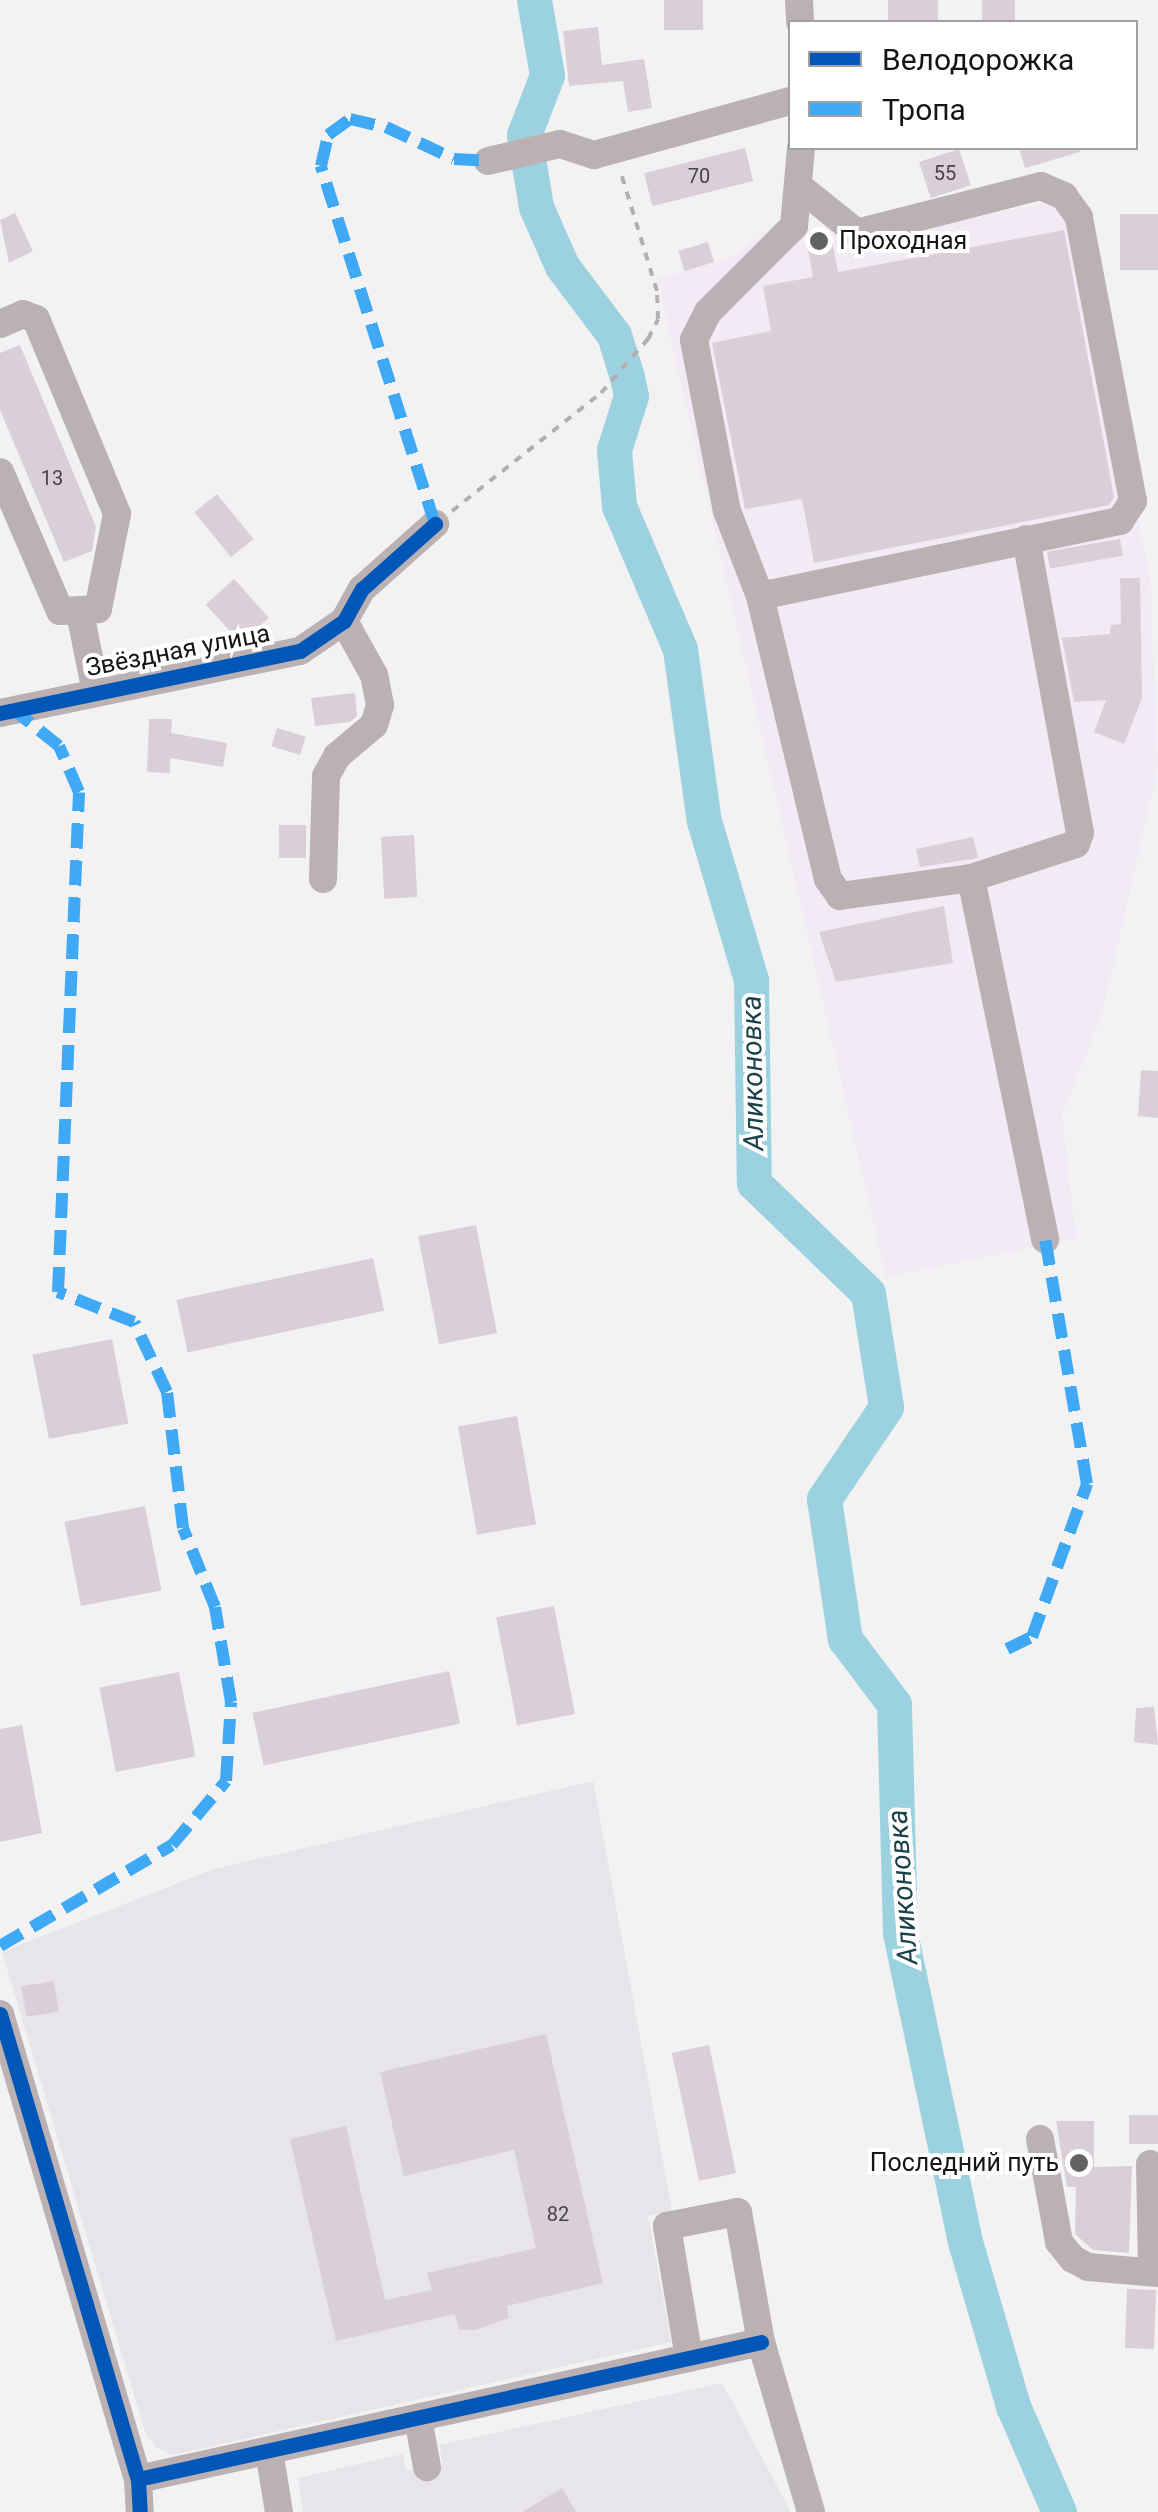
<!DOCTYPE html>
<meta charset="utf-8">
<style>
body{margin:0}
#map{position:relative;width:1158px;height:2512px;overflow:hidden;background:#f3f2f3;font-family:Roboto,sans-serif}
div>[style]{position:absolute}
.built>*{inset:0;background:#e7e4ea}
.industrial>*{inset:0;background:#f2eaf5}
.river>*{height:35px;margin:-17.5px;padding:0 17.5px;transform-origin:17.5px;border-radius:17.5px;background:#9cd2e0}
.building>*{inset:0;background:#dacfd8;transform-origin:0 0}
.path>*{height:4px;margin-top:-2px;transform-origin:0;background:repeating-linear-gradient(90deg,#b3aeaf 0 8px,transparent 0 16px)}
.minor>*{height:28px;margin:-14px;padding:0 14px;transform-origin:14px;border-radius:14px;background:#bbb1b2}
.quiet>*{height:12px;margin-top:-6px;transform-origin:0;background:repeating-linear-gradient(90deg,#3fa9f5 0 25px,transparent 0 37px)}
.cycleway>*{height:15px;margin:-7.5px;padding:0 7.5px;transform-origin:7.5px;border-radius:7.5px;background:#0057b8}
.dots>*{width:28px;height:28px;translate:-50% -50%;box-sizing:border-box;border:5px solid #fff;border-radius:50%}
span{translate:-50% -50%;white-space:nowrap;text-align:center;line-height:1.15;-webkit-text-stroke:8px #fff;paint-order:stroke}
.number-label{font-size:20px;color:#464446}
.number-label span{-webkit-text-stroke-width:0}
.poi-label{font-size:25px;color:#151516}
.left{translate:0 -50%;text-align:left}
.right{translate:-100% -50%;text-align:right}
.street-label{font-size:25px;color:#151516}
.water-label{font-size:28px;color:#1c414a;font-style:italic}
.legend{position:absolute;left:788px;top:20px;width:350px;height:130px;box-sizing:border-box;background:#fff;border:2px solid #a1a1a2;margin:0;padding:12px 18px;list-style:none;font-size:30px;color:#151516}
.legend li{display:flex;align-items:center;gap:20px;height:50px}
.legend b{width:50px;border:2px solid #a1a1a2}
</style>
<div id="map">
<div class="built">
<div style="clip-path:polygon(593px 1781px,672px 2211px,648px 2216px,671px 2342px,173px 2455px,157px 2448px,146px 2435px,2px 1952px,214px 1869px)"></div>
<div style="clip-path:polygon(722px 2383px,791px 2512px,303px 2512px,298px 2478px,403px 2454px,406px 2471px,443px 2464px,439px 2445px)"></div>
</div>
<div class="industrial">
<div style="clip-path:polygon(1057px 201px,1079px 227px,1150px 577px,1158px 767px,1102px 1015px,1062px 1115px,1076px 1239px,886px 1277px,657px 279px,731px 258px,783px 218px,806px 229px,834px 225px,839px 245px)"></div>
</div>
<div class="river">
<div style="left:534px;top:0;width:76px;rotate:80.2deg"></div>
<div style="left:547px;top:75px;width:64px;rotate:111deg"></div>
<div style="left:524px;top:135px;width:73px;rotate:80.5deg"></div>
<div style="left:536px;top:207px;width:64px;rotate:66.2deg"></div>
<div style="left:562px;top:266px;width:86px;rotate:53deg"></div>
<div style="left:614px;top:335px;width:44px;rotate:72.8deg"></div>
<div style="left:627px;top:377px;width:19px;rotate:78deg"></div>
<div style="left:631px;top:396px;width:57px;rotate:107.5deg"></div>
<div style="left:614px;top:450px;width:56px;rotate:84.9deg"></div>
<div style="left:619px;top:506px;width:155px;rotate:66.9deg"></div>
<div style="left:680px;top:649px;width:174px;rotate:82.1deg"></div>
<div style="left:704px;top:821px;width:166px;rotate:73.5deg"></div>
<div style="left:751px;top:980px;width:203px;rotate:89.2deg"></div>
<div style="left:754px;top:1183px;width:158px;rotate:44deg"></div>
<div style="left:868px;top:1293px;width:115px;rotate:81deg"></div>
<div style="left:886px;top:1407px;width:111px;rotate:124deg"></div>
<div style="left:824px;top:1499px;width:142px;rotate:81.5deg"></div>
<div style="left:845px;top:1639px;width:81px;rotate:53deg"></div>
<div style="left:894px;top:1704px;width:229px;rotate:88.5deg"></div>
<div style="left:900px;top:1933px;width:319px;rotate:78.1deg"></div>
<div style="left:966px;top:2245px;width:168px;rotate:73.7deg"></div>
<div style="left:1013px;top:2406px;width:116px;rotate:66.5deg"></div>
</div>
<div class="building">
<div style="left:664px;top:0;width:39px;height:30px"></div>
<div style="left:888px;top:0;width:50px;height:22px"></div>
<div style="left:982px;top:0;width:33px;height:22px"></div>
<div style="clip-path:polygon(598px 27px,602px 65px,644px 59px,652px 108px,628px 112px,623px 81px,569px 86px,563px 31px)"></div>
<div style="left:745px;top:148px;width:34px;height:104px;rotate:76deg"></div>
<div style="clip-path:polygon(1019px 148px,1079px 148px,1080px 152px,1025px 168px)"></div>
<div style="left:959px;top:149px;width:38px;height:42px;rotate:72deg"></div>
<div style="clip-path:polygon(15px 213px,33px 251px,9px 263px,0 220px)"></div>
<div style="left:1158px;top:214px;width:56px;height:38px;rotate:90deg"></div>
<div style="clip-path:polygon(824px 229px,831px 235px,838px 272px,1064px 230px,1114px 497px,1109px 505px,814px 563px,802px 499px,745px 509px,712px 343px,771px 331px,763px 286px,813px 277px,806px 239px)"></div>
<div style="left:708px;top:242px;width:21px;height:31px;rotate:73deg"></div>
<div style="clip-path:polygon(20px 345px,96px 527px,92px 551px,64px 562px,0 410px,0 353px)"></div>
<div style="left:217px;top:494px;width:58px;height:29px;rotate:51deg"></div>
<div style="left:1120px;top:539px;width:17px;height:74px;rotate:80deg"></div>
<div style="clip-path:polygon(1120px 578px,1140px 578px,1142px 698px,1124px 744px,1094px 732px,1106px 700px,1074px 702px,1062px 638px,1110px 634px,1111px 625px,1121px 624px)"></div>
<div style="left:234px;top:579px;width:52px;height:38px;rotate:48deg"></div>
<div style="clip-path:polygon(355px 693px,357px 716px,350px 722px,315px 726px,311px 698px)"></div>
<div style="clip-path:polygon(149px 719px,172px 719px,171px 733px,227px 743px,223px 767px,170px 758px,170px 773px,147px 772px)"></div>
<div style="left:277px;top:728px;width:30px;height:19px;rotate:17deg"></div>
<div style="left:306px;top:825px;width:33px;height:27px;rotate:90deg"></div>
<div style="left:414px;top:835px;width:62px;height:33px;rotate:87deg"></div>
<div style="clip-path:polygon(973px 837px,978px 858px,920px 867px,916px 849px)"></div>
<div style="clip-path:polygon(944px 906px,953px 963px,836px 982px,819px 932px)"></div>
<div style="clip-path:polygon(1141px 1070px,1158px 1071px,1158px 1118px,1138px 1116px)"></div>
<div style="left:476px;top:1225px;width:110px;height:59px;rotate:79deg"></div>
<div style="left:373px;top:1258px;width:54px;height:201px;rotate:78deg"></div>
<div style="left:112px;top:1339px;width:86px;height:81px;rotate:79deg"></div>
<div style="left:517px;top:1416px;width:110px;height:60px;rotate:80deg"></div>
<div style="left:145px;top:1506px;width:86px;height:82px;rotate:79deg"></div>
<div style="left:554px;top:1606px;width:110px;height:59px;rotate:79deg"></div>
<div style="left:449px;top:1671px;width:54px;height:201px;rotate:78deg"></div>
<div style="left:179px;top:1672px;width:86px;height:81px;rotate:79deg"></div>
<div style="clip-path:polygon(1154px 1707px,1158px 1745px,1134px 1742px,1136px 1708px)"></div>
<div style="clip-path:polygon(22px 1725px,42px 1833px,0 1842px,0 1729px)"></div>
<div style="left:54px;top:1981px;width:31px;height:33px;rotate:81deg"></div>
<div style="clip-path:polygon(546px 2034px,603px 2283px,507px 2306px,509px 2318px,475px 2330px,459px 2330px,455px 2314px,336px 2341px,290px 2139px,346px 2126px,385px 2300px,432px 2290px,427px 2273px,536px 2248px,514px 2150px,404px 2176px,380px 2072px)"></div>
<div style="left:709px;top:2045px;width:131px;height:38px;rotate:78deg"></div>
<div style="left:1158px;top:2115px;width:29px;height:29px;rotate:90deg"></div>
<div style="clip-path:polygon(1056px 2121px,1094px 2121px,1094px 2167px,1132px 2166px,1129px 2253px,1093px 2250px,1075px 2234px,1076px 2187px,1067px 2187px)"></div>
<div style="left:1127px;top:2289px;width:29px;height:59px;rotate:2deg"></div>
<div style="clip-path:polygon(562px 2488px,576px 2512px,522px 2512px)"></div>
</div>
<div class="path">
<div style="left:452px;top:511px;width:190px;rotate:-38.4deg"></div>
<div style="left:601px;top:393px;width:72px;rotate:-49deg"></div>
<div style="left:648px;top:339px;width:22px;rotate:-63deg"></div>
<div style="left:658px;top:319px;width:28px;rotate:-92deg"></div>
<div style="left:657px;top:291px;width:123px;rotate:-107deg"></div>
</div>
<div class="minor">
<div style="left:799px;top:0;width:22px;rotate:87deg"></div>
<div style="left:801px;top:148px;width:78px;rotate:95.1deg"></div>
<div style="left:794px;top:226px;width:122px;rotate:135deg"></div>
<div style="left:708px;top:312px;width:31px;rotate:117deg"></div>
<div style="left:694px;top:340px;width:174px;rotate:79.1deg"></div>
<div style="left:727px;top:511px;width:91px;rotate:68.8deg"></div>
<div style="left:760px;top:596px;width:291px;rotate:76.5deg"></div>
<div style="left:828px;top:879px;width:21px;rotate:55deg"></div>
<div style="left:840px;top:896px;width:132px;rotate:-7.8deg"></div>
<div style="left:971px;top:878px;width:110px;rotate:-17.9deg"></div>
<div style="left:1076px;top:844px;width:12px;rotate:-70deg"></div>
<div style="left:1080px;top:833px;width:299px;rotate:-100.4deg"></div>
<div style="left:488px;top:161px;width:74px;rotate:-13.3deg"></div>
<div style="left:560px;top:144px;width:36px;rotate:18deg"></div>
<div style="left:594px;top:155px;width:203px;rotate:-15.4deg"></div>
<div style="left:0;top:324px;width:25px;rotate:-23deg"></div>
<div style="left:23px;top:314px;width:14px;rotate:21deg"></div>
<div style="left:36px;top:319px;width:211px;rotate:67.4deg"></div>
<div style="left:117px;top:514px;width:97px;rotate:101.3deg"></div>
<div style="left:98px;top:609px;width:38px;rotate:177deg"></div>
<div style="left:60px;top:611px;width:151px;rotate:-113.3deg"></div>
<div style="left:760px;top:596px;width:368px;rotate:-11.8deg"></div>
<div style="left:1120px;top:521px;width:24px;rotate:-57deg"></div>
<div style="left:1133px;top:501px;width:289px;rotate:-100.8deg"></div>
<div style="left:1079px;top:217px;width:26px;rotate:-126deg"></div>
<div style="left:1064px;top:196px;width:25px;rotate:-157deg"></div>
<div style="left:1041px;top:186px;width:190px;rotate:165.7deg"></div>
<div style="left:857px;top:233px;width:72px;rotate:-141.2deg"></div>
<div style="left:80px;top:613px;width:81px;rotate:78.6deg"></div>
<div style="left:0;top:713px;width:306px;rotate:-11.7deg"></div>
<div style="left:300px;top:651px;width:53px;rotate:-34.3deg"></div>
<div style="left:344px;top:621px;width:37px;rotate:-61deg"></div>
<div style="left:362px;top:589px;width:98px;rotate:-41.7deg"></div>
<div style="left:971px;top:878px;width:369px;rotate:78.4deg"></div>
<div style="left:323px;top:879px;width:103px;rotate:-88.3deg"></div>
<div style="left:326px;top:776px;width:23px;rotate:-61deg"></div>
<div style="left:337px;top:756px;width:48px;rotate:-40deg"></div>
<div style="left:374px;top:725px;width:21px;rotate:-73deg"></div>
<div style="left:380px;top:705px;width:31px;rotate:-101deg"></div>
<div style="left:374px;top:675px;width:62px;rotate:-119.1deg"></div>
<div style="left:0;top:2014px;width:485px;rotate:73.5deg"></div>
<div style="left:138px;top:2479px;width:33px;rotate:87deg"></div>
<div style="left:1040px;top:2139px;width:105px;rotate:79.5deg"></div>
<div style="left:1059px;top:2242px;width:22px;rotate:51deg"></div>
<div style="left:1073px;top:2259px;width:17px;rotate:28deg"></div>
<div style="left:1088px;top:2267px;width:70px;rotate:4.9deg"></div>
<div style="left:1150px;top:2164px;width:105px;rotate:88.9deg"></div>
<div style="left:689px;top:2358px;width:134px;rotate:-99.5deg"></div>
<div style="left:667px;top:2226px;width:72px;rotate:-11.2deg"></div>
<div style="left:738px;top:2212px;width:132px;rotate:80deg"></div>
<div style="left:761px;top:2342px;width:177px;rotate:73.6deg"></div>
<div style="left:418px;top:2418px;width:50px;rotate:79.6deg"></div>
<div style="left:269px;top:2451px;width:62px;rotate:80.7deg"></div>
<div style="left:138px;top:2479px;width:638px;rotate:-12.4deg"></div>
</div>
<div class="quiet">
<div style="left:435px;top:524px;width:376px;rotate:-107.7deg"></div>
<div style="left:321px;top:166px;width:32px;rotate:-77deg"></div>
<div style="left:328px;top:135px;width:27px;rotate:-36deg"></div>
<div style="left:350px;top:119px;width:37px;rotate:13deg"></div>
<div style="left:386px;top:127px;width:75px;rotate:25.2deg"></div>
<div style="left:454px;top:159px;width:34px;rotate:3deg"></div>
<div style="left:1007px;top:1649px;width:28px;rotate:-26deg"></div>
<div style="left:1032px;top:1637px;width:163px;rotate:-70.2deg"></div>
<div style="left:1087px;top:1484px;width:249px;rotate:-99.7deg"></div>
<div style="left:0;top:1946px;width:199px;rotate:-30.4deg"></div>
<div style="left:172px;top:1845px;width:84px;rotate:-49.8deg"></div>
<div style="left:226px;top:1781px;width:79px;rotate:-86.4deg"></div>
<div style="left:231px;top:1702px;width:96px;rotate:-99.6deg"></div>
<div style="left:215px;top:1607px;width:85px;rotate:-112.1deg"></div>
<div style="left:183px;top:1528px;width:137px;rotate:-96.7deg"></div>
<div style="left:167px;top:1392px;width:77px;rotate:-115.2deg"></div>
<div style="left:134px;top:1322px;width:82px;rotate:-158.5deg"></div>
<div style="left:58px;top:1292px;width:500px;rotate:-87.59deg"></div>
<div style="left:79px;top:792px;width:50px;rotate:-113.5deg"></div>
<div style="left:59px;top:746px;width:58px;rotate:-141.3deg"></div>
</div>
<div class="cycleway">
<div style="left:0;top:713px;width:306px;rotate:-11.7deg"></div>
<div style="left:300px;top:651px;width:53px;rotate:-34.3deg"></div>
<div style="left:344px;top:621px;width:37px;rotate:-61deg"></div>
<div style="left:362px;top:589px;width:98px;rotate:-41.7deg"></div>
<div style="left:0;top:2014px;width:485px;rotate:73.5deg"></div>
<div style="left:138px;top:2479px;width:33px;rotate:87deg"></div>
<div style="left:138px;top:2479px;width:638px;rotate:-12.4deg"></div>
</div>
<div class="dots">
<div style="left:819px;top:241px;background:#636263"></div>
<div style="left:1079px;top:2163px;background:#636263"></div>
</div>
<div class="number-label">
<span style="left:945px;top:173px">55</span>
<span style="left:699px;top:176px">70</span>
<span style="left:52px;top:478px">13</span>
<span style="left:558px;top:2214px">82</span>
</div>
<div class="poi-label">
<span class="left" style="left:839px;top:241px">Проходная</span>
<span class="right" style="left:1059px;top:2163px">Последний путь</span>
</div>
<div class="street-label">
<span style="left:178px;top:651px;rotate:-11deg">Звёздная улица</span>
</div>
<div class="water-label">
<span style="left:753px;top:1073px;rotate:-91deg">Аликоновка</span>
<span style="left:903px;top:1887px;rotate:-94deg">Аликоновка</span>
</div>
<ul class="legend">
<li><b style="height:12px;background:#0057b8"></b>Велодорожка</li>
<li><b style="height:12px;background:#3fa9f5"></b>Тропа</li>
</ul>
</div>
